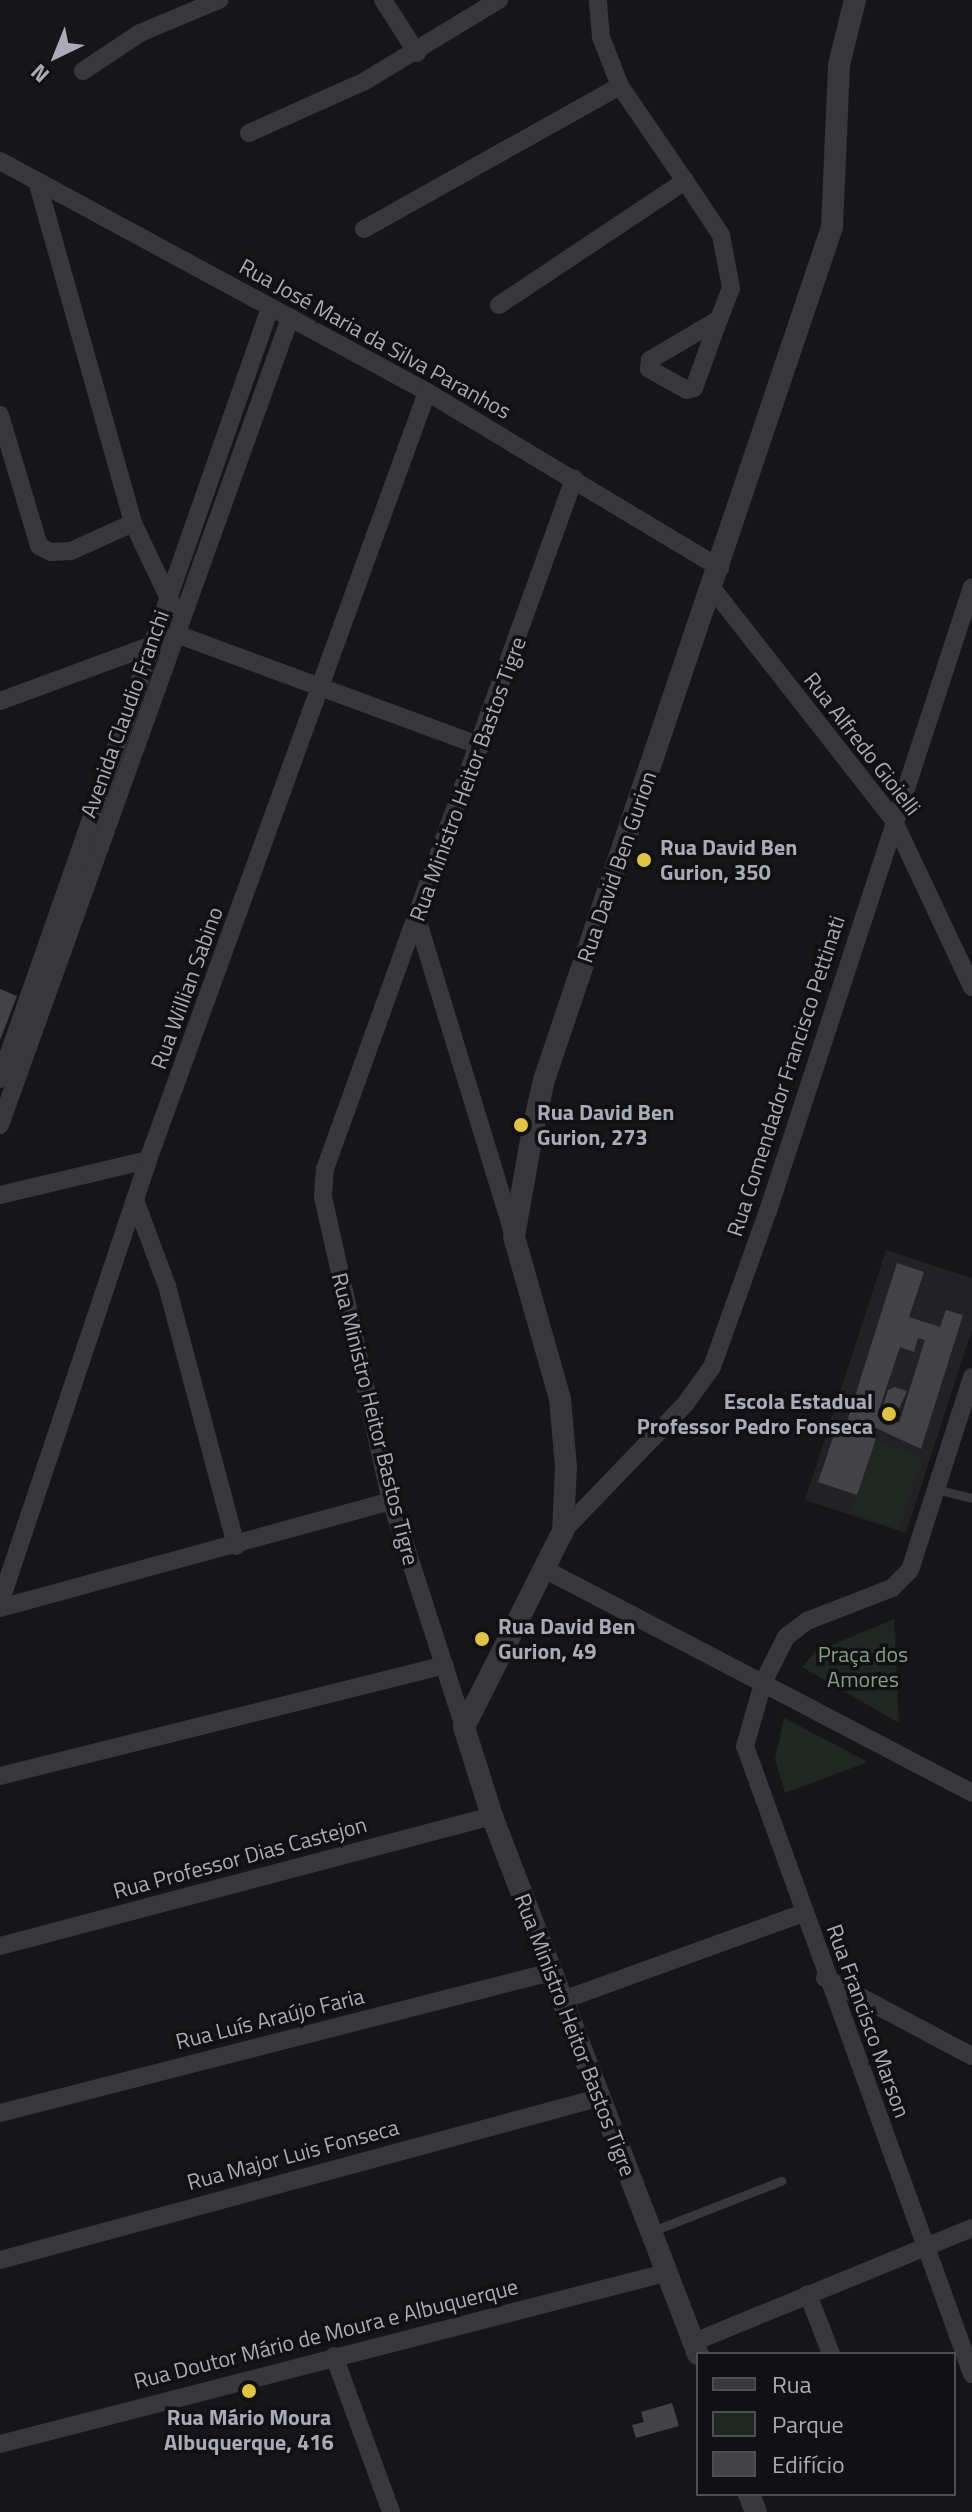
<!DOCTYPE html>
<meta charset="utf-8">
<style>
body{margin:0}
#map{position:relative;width:972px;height:2512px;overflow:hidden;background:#161517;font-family:"Titillium Web",sans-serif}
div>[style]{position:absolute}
.built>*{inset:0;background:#222224}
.green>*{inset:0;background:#202722;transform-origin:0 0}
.building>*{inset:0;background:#434347}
.service>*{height:9px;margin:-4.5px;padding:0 4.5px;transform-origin:4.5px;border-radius:4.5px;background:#37373c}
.minor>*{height:18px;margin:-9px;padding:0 9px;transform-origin:9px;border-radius:9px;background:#37373c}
.tertiary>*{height:22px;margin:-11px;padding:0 11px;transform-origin:11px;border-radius:11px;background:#37373c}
.dots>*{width:22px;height:22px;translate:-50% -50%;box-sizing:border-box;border:4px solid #111012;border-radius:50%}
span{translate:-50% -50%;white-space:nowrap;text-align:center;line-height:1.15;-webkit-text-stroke:7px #111012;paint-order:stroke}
.street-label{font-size:22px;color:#a9abb6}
.poi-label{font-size:22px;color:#a9abb6;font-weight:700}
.left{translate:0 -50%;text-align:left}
.right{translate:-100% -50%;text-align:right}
.park-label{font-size:22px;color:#819f87}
.legend{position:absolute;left:696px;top:2352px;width:260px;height:144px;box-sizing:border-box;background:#111012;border:2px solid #4e4e54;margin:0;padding:10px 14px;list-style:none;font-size:24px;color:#a9abb6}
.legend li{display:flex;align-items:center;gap:16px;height:40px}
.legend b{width:40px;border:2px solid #4e4e54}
.north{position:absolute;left:16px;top:16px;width:80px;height:80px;-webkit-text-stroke:6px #111012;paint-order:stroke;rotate:223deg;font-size:22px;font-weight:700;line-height:32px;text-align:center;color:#a9abb6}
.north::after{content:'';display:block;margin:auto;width:28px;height:36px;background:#a9abb6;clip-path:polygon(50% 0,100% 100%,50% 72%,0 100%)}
</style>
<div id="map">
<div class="built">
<div style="clip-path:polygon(886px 1250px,972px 1278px,972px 1329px,906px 1533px,805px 1500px)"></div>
</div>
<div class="green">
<div style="left:876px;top:1441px;width:50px;height:76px;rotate:19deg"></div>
<div style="clip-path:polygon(894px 1619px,899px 1723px,802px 1667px,815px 1652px)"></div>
<div style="clip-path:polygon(784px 1718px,868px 1762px,785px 1793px,775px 1759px)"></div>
</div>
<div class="building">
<div style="clip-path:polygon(0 989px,17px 996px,0 1040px)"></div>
<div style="clip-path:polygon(evenodd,897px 1263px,924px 1272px,909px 1317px,940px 1327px,946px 1310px,963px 1315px,921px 1449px,874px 1427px,871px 1437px,876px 1439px,857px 1495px,818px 1482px,837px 1426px,845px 1428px,897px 1263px,918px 1338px,925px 1340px,899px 1423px,877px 1416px,900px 1347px,914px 1352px,918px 1338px)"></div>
<div style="clip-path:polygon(895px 1387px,907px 1391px,894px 1419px,880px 1415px,888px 1390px)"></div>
<div style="clip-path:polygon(672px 2403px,679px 2426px,636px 2438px,632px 2425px,644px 2422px,641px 2412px)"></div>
</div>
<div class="service">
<div style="left:936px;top:1489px;width:37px;rotate:14deg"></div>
<div style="left:650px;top:2232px;width:141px;rotate:-21.3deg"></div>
</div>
<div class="minor">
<div style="left:383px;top:0;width:63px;rotate:57.3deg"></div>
<div style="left:83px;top:71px;width:69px;rotate:-33.7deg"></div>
<div style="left:140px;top:33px;width:86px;rotate:-22.7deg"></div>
<div style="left:249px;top:133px;width:127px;rotate:-24.1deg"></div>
<div style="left:365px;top:81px;width:157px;rotate:-31.2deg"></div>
<div style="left:0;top:161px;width:485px;rotate:28.4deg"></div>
<div style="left:427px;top:392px;width:342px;rotate:31deg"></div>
<div style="left:37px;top:181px;width:355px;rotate:74.3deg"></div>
<div style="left:133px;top:523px;width:93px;rotate:64.5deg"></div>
<div style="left:685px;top:181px;width:65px;rotate:56.3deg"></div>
<div style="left:721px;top:235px;width:54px;rotate:79.3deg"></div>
<div style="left:731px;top:288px;width:33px;rotate:111deg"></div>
<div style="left:719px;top:319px;width:73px;rotate:109.9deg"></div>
<div style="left:694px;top:388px;width:7px;rotate:164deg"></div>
<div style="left:687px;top:390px;width:43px;rotate:-151.1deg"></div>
<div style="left:649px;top:369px;width:9px;rotate:-84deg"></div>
<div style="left:650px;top:360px;width:80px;rotate:-30.7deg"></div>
<div style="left:364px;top:229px;width:293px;rotate:-29.2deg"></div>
<div style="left:499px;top:305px;width:224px;rotate:-33.7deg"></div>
<div style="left:685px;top:181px;width:115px;rotate:-124.4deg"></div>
<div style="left:620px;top:86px;width:53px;rotate:-111.2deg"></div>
<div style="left:601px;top:37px;width:37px;rotate:-95deg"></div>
<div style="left:0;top:415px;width:137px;rotate:73.4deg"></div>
<div style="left:39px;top:546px;width:13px;rotate:27deg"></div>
<div style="left:51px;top:552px;width:20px;rotate:-3deg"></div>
<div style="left:71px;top:551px;width:68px;rotate:-24.3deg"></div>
<div style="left:712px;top:588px;width:293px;rotate:51.9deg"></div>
<div style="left:893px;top:819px;width:186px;rotate:64.8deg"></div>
<div style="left:0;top:701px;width:191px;rotate:-20.2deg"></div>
<div style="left:179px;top:635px;width:322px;rotate:20.2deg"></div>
<div style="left:418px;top:922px;width:328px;rotate:73deg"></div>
<div style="left:0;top:1079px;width:817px;rotate:-70.7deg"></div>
<div style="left:0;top:1125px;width:858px;rotate:-70.23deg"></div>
<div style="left:0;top:1195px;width:152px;rotate:-13.3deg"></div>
<div style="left:135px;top:1200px;width:92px;rotate:69.6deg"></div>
<div style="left:167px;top:1286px;width:269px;rotate:75.1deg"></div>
<div style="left:972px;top:1377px;width:203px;rotate:107.8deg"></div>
<div style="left:910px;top:1570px;width:25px;rotate:135deg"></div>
<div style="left:892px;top:1588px;width:91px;rotate:158.8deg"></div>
<div style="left:807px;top:1621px;width:26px;rotate:143deg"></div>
<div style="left:786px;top:1637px;width:51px;rotate:116.6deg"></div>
<div style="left:763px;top:1683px;width:66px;rotate:105.9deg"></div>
<div style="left:745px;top:1746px;width:668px;rotate:70.13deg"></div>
<div style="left:563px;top:1531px;width:178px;rotate:-46.1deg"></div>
<div style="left:686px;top:1403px;width:44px;rotate:-54.2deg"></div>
<div style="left:712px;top:1367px;width:166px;rotate:-70.3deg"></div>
<div style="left:768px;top:1211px;width:656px;rotate:-71.9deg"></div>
<div style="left:546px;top:1570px;width:481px;rotate:27.6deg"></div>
<div style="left:0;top:1603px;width:467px;rotate:-71.5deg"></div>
<div style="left:148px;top:1160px;width:817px;rotate:-70.03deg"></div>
<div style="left:0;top:1608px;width:405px;rotate:-15.3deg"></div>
<div style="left:464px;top:1727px;width:237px;rotate:-107.9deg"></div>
<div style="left:391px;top:1501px;width:312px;rotate:-102.6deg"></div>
<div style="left:323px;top:1196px;width:27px;rotate:-86deg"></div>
<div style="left:325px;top:1169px;width:734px;rotate:-70.16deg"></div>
<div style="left:0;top:1776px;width:458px;rotate:-14deg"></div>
<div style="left:0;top:1946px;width:509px;rotate:-14.8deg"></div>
<div style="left:825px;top:1978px;width:166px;rotate:28deg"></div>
<div style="left:563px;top:2000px;width:255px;rotate:-19.9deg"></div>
<div style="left:0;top:2113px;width:569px;rotate:-14.35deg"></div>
<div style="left:0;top:2260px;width:620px;rotate:-15.16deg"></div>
<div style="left:808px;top:2294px;width:64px;rotate:69deg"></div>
<div style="left:694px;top:2342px;width:300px;rotate:-22.3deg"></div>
<div style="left:334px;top:2356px;width:166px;rotate:69.9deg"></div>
<div style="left:0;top:2444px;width:687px;rotate:-14.42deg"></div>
</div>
<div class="tertiary">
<div style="left:698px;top:2354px;width:576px;rotate:-110.95deg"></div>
<div style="left:492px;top:1816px;width:93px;rotate:-107.5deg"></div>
<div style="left:464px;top:1727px;width:220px;rotate:-63.2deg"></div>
<div style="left:563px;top:1531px;width:64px;rotate:-87.3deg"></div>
<div style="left:566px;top:1467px;width:68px;rotate:-95deg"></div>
<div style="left:560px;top:1399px;width:169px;rotate:-105.8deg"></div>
<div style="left:514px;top:1236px;width:114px;rotate:-79.9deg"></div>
<div style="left:534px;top:1124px;width:45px;rotate:-77.2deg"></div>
<div style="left:544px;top:1080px;width:900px;rotate:-71.34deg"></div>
<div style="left:832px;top:227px;width:162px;rotate:-87.5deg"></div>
<div style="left:839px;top:65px;width:67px;rotate:-76.2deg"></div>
<div style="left:749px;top:2494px;width:19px;rotate:69deg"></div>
</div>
<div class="dots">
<div style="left:644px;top:860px;background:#e1c343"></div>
<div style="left:521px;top:1125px;background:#e1c343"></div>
<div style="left:889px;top:1414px;background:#e1c343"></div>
<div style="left:482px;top:1639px;background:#e1c343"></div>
<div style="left:249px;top:2391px;background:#e1c343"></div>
</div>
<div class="street-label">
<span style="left:375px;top:339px;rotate:29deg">Rua José Maria da Silva Paranhos</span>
<span style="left:125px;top:714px;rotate:-70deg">Avenida Claudio Franchi</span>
<span style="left:862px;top:744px;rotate:52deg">Rua Alfredo Gioielli</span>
<span style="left:468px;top:779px;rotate:-70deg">Rua Ministro Heitor Bastos Tigre</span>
<span style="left:617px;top:867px;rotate:-71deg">Rua David Ben Gurion</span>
<span style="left:187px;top:988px;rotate:-70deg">Rua Willian Sabino</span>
<span style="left:786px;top:1076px;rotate:-72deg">Rua Comendador Francisco Pettinati</span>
<span style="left:375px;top:1419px;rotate:76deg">Rua Ministro Heitor Bastos Tigre</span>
<span style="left:240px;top:1858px;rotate:-15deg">Rua Professor Dias Castejon</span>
<span style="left:270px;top:2019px;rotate:-14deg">Rua Luís Araújo Faria</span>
<span style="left:868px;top:2021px;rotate:70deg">Rua Francisco Marson</span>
<span style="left:575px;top:2035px;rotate:69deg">Rua Ministro Heitor Bastos Tigre</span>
<span style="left:293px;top:2155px;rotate:-15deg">Rua Major Luis Fonseca</span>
<span style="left:326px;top:2334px;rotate:-14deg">Rua Doutor Mário de Moura e Albuquerque</span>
</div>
<div class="poi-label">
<span class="left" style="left:660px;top:860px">Rua David Ben<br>Gurion, 350</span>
<span class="left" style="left:537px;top:1125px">Rua David Ben<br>Gurion, 273</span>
<span class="right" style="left:873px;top:1414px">Escola Estadual<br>Professor Pedro Fonseca</span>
<span class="left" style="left:498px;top:1639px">Rua David Ben<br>Gurion, 49</span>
<span style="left:249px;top:2430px">Rua Mário Moura<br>Albuquerque, 416</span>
</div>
<div class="park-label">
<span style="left:863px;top:1667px">Praça dos<br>Amores</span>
</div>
<ul class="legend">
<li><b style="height:10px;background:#37373c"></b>Rua</li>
<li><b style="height:22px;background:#202722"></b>Parque</li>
<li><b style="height:22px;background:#434347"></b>Edifício</li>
</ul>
<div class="north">N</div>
</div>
